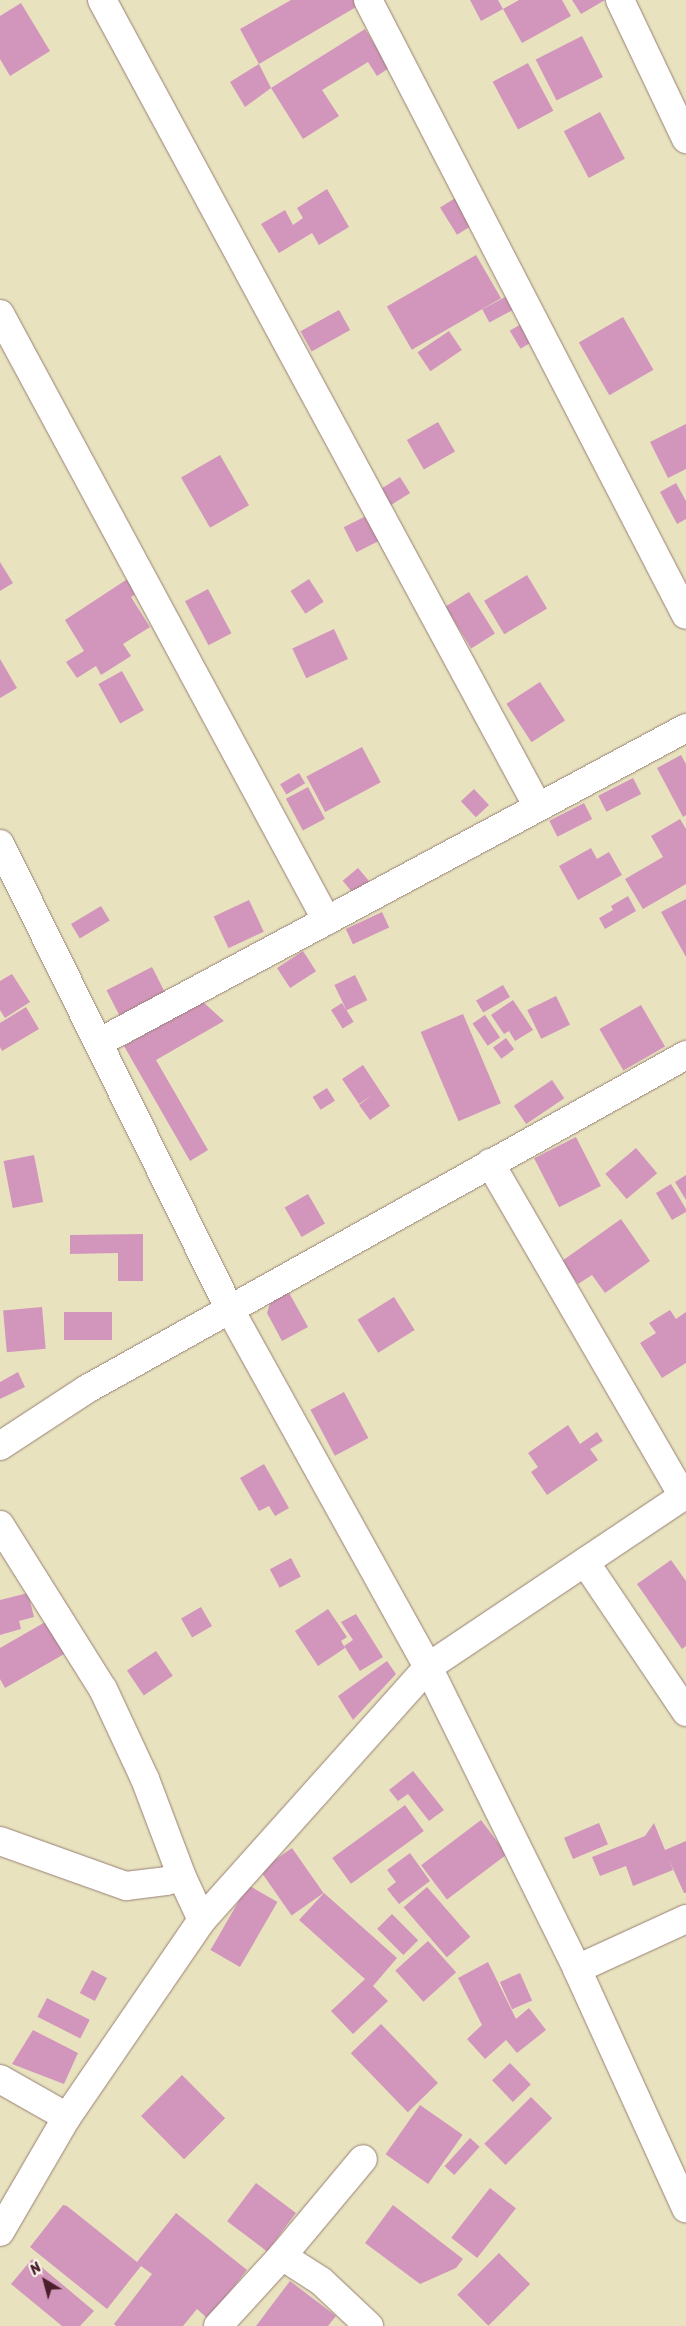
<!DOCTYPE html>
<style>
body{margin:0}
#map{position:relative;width:686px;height:2326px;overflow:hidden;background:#e8e2bf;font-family:Sriracha,sans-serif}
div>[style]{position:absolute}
.building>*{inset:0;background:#d296bc;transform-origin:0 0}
.roads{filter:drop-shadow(0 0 1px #998075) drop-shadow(0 0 1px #998075)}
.minor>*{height:28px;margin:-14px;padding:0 14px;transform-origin:14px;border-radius:14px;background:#fff}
span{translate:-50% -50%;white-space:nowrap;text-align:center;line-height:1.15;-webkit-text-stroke:4px #fbf7ec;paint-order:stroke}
.north{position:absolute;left:20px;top:2256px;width:50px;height:50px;-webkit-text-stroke:4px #fbf7ec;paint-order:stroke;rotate:323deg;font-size:14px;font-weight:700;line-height:20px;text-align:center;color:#4a1f2b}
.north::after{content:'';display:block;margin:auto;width:18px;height:22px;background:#4a1f2b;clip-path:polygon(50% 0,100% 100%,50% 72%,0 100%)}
</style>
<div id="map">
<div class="building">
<div style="clip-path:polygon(291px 0,368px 0,259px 64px,240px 29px)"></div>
<div style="clip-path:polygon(470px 0,498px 0,503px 9px,481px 21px)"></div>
<div style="clip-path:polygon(519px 0,562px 0,571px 16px,522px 43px,503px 9px)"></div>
<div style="clip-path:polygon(572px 0,605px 0,581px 14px)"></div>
<div style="clip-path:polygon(21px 3px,50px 51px,10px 76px,0 59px,0 16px)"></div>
<div style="clip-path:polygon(365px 29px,389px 68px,377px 76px,368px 62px,322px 90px,339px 116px,303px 139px,271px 88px)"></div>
<div style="left:582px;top:36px;width:46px;height:52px;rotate:63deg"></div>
<div style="left:528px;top:63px;width:54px;height:40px;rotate:62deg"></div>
<div style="clip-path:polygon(259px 64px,271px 88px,245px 107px,230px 82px)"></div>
<div style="left:600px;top:112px;width:53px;height:41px;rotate:62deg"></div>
<div style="clip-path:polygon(327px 189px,349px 227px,319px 245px,312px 233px,279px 253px,261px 224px,285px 210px,293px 225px,303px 218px,297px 208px)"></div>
<div style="left:457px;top:197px;width:32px;height:20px;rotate:58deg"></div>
<div style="left:476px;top:255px;width:50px;height:103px;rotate:60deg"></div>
<div style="left:507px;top:296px;width:15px;height:28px;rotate:62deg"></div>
<div style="left:339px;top:310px;width:23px;height:44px;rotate:61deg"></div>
<div style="left:623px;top:317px;width:61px;height:51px;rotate:60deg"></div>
<div style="left:526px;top:321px;width:21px;height:19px;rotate:59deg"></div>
<div style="left:449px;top:331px;width:23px;height:38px;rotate:56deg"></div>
<div style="left:438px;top:422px;width:34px;height:36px;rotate:60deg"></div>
<div style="clip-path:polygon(686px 424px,686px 469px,668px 478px,650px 442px)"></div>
<div style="left:220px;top:455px;width:58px;height:45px;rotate:60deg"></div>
<div style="left:400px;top:477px;width:19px;height:28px;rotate:58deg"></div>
<div style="clip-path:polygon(676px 483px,686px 501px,686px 519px,677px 524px,660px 492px)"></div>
<div style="left:366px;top:516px;width:28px;height:25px;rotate:63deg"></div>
<div style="clip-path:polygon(0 562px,13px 583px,0 591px)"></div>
<div style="left:527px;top:575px;width:39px;height:50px;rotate:59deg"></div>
<div style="clip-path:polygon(132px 576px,141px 591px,131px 597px,150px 627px,123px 644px,131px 656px,101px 675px,96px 666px,77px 678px,66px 662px,84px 651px,65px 620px)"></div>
<div style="left:309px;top:579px;width:27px;height:22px;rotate:57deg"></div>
<div style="left:208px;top:589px;width:50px;height:26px;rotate:62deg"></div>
<div style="left:469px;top:592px;width:49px;height:28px;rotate:58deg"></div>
<div style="left:334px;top:629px;width:33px;height:46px;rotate:65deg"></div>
<div style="clip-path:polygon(0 659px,17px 688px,0 698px)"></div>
<div style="left:122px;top:671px;width:45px;height:27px;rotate:61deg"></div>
<div style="left:540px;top:682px;width:46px;height:40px;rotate:57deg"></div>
<div style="left:362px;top:747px;width:40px;height:63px;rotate:62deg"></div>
<div style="clip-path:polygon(681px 755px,686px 764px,686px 815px,683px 817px,657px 768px)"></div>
<div style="left:299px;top:773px;width:12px;height:22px;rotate:59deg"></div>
<div style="left:633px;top:778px;width:18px;height:39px;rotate:63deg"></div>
<div style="left:308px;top:787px;width:36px;height:25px;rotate:62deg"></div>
<div style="left:474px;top:789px;width:22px;height:18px;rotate:47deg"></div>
<div style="left:584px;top:803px;width:18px;height:39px;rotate:63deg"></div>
<div style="clip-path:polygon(680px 819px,686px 829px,686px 884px,643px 909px,625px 879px,663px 857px,651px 836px)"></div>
<div style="clip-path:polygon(591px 848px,597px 859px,609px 852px,622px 875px,578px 900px,559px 866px)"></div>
<div style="left:358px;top:868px;width:23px;height:20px;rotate:50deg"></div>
<div style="clip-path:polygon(628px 896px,636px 911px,605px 929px,599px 918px,613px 910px,611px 906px)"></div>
<div style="clip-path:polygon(686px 899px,686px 957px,661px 912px)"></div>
<div style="left:249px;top:900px;width:35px;height:39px;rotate:65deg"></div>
<div style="left:101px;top:906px;width:17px;height:35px;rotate:59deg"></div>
<div style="left:382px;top:912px;width:17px;height:40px;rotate:65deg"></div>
<div style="left:303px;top:951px;width:24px;height:31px;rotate:57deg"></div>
<div style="left:152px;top:967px;width:29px;height:51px;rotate:63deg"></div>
<div style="clip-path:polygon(12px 974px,30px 1002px,5px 1018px,0 1010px,0 981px)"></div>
<div style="left:355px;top:975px;width:28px;height:23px;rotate:64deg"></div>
<div style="left:503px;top:985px;width:14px;height:31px;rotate:60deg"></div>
<div style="left:556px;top:996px;width:32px;height:32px;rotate:64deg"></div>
<div style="clip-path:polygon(513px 1000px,533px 1030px,515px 1041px,509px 1031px,504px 1034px,491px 1015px)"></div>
<div style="clip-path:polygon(202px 1001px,224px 1021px,156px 1060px,208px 1150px,190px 1161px,124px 1046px)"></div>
<div style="left:342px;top:1003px;width:22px;height:13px;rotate:58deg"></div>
<div style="left:641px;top:1005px;width:48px;height:48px;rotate:60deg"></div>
<div style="clip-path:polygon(26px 1007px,39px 1029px,2px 1051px,0 1047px,0 1023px)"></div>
<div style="left:463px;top:1014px;width:97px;height:46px;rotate:67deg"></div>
<div style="left:485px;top:1015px;width:27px;height:15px;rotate:56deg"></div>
<div style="left:506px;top:1038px;width:14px;height:16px;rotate:54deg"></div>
<div style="clip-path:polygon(363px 1065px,390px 1106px,370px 1120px,359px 1105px,372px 1095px,359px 1104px,342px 1079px)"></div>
<div style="left:552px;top:1080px;width:22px;height:46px;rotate:56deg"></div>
<div style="left:327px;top:1088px;width:15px;height:17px;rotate:58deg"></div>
<div style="left:576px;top:1137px;width:55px;height:47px;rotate:63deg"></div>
<div style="left:636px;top:1148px;width:33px;height:40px;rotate:50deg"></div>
<div style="left:34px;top:1155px;width:48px;height:31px;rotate:79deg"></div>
<div style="clip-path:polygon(686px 1175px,686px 1200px,675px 1182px)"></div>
<div style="clip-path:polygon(671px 1184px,686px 1209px,686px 1212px,672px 1220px,656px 1193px)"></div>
<div style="left:308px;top:1194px;width:34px;height:27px;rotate:60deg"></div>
<div style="clip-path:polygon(621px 1219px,650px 1261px,605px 1293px,592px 1275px,578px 1284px,562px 1261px)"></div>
<div style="clip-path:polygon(143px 1234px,143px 1281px,118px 1281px,118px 1253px,70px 1254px,70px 1235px)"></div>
<div style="clip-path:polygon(288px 1291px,308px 1327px,282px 1341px,267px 1313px,271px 1300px)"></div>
<div style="left:394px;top:1297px;width:39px;height:43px;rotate:58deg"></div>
<div style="left:42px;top:1307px;width:42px;height:39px;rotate:85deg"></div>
<div style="clip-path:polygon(670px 1310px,676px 1319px,686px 1312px,686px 1363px,662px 1378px,640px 1343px,656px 1333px,649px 1323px)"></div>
<div style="left:64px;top:1312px;width:48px;height:28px"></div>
<div style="clip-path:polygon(18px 1372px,25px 1387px,0 1399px,0 1382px)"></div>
<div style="left:344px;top:1392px;width:52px;height:38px;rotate:62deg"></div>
<div style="clip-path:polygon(568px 1425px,580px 1444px,597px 1432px,603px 1441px,590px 1449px,598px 1460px,547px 1495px,531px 1472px,538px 1467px,528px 1453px)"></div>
<div style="clip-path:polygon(264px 1464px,289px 1508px,275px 1516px,269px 1506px,259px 1511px,240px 1478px)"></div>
<div style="left:291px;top:1558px;width:21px;height:24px;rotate:62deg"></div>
<div style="clip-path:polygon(671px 1560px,686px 1581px,686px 1646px,682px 1649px,637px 1584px)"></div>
<div style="clip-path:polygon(28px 1593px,34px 1617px,19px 1621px,21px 1629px,0 1635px,0 1600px)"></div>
<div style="left:201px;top:1607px;width:22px;height:23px;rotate:60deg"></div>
<div style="clip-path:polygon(328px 1609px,347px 1637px,341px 1641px,345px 1648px,318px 1666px,295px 1631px)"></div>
<div style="clip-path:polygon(356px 1614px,383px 1657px,360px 1671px,344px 1646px,353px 1640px,341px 1622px)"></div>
<div style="clip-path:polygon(47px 1621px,66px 1653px,5px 1688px,0 1679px,0 1648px)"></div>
<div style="left:156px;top:1651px;width:30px;height:35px;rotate:56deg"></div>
<div style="clip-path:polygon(387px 1661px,396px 1674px,353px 1720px,338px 1696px)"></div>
<div style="clip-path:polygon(413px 1771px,444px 1810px,429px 1821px,408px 1794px,398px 1801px,389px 1790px)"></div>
<div style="left:405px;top:1805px;width:32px;height:90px;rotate:54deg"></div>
<div style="left:481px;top:1820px;width:43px;height:75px;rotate:53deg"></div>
<div style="left:599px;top:1823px;width:23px;height:38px;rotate:67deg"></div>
<div style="clip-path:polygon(654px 1823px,665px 1850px,686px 1841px,686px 1893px,684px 1893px,669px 1860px,673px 1870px,633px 1886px,626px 1866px,600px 1876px,592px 1857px,645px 1836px)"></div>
<div style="left:292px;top:1848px;width:55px;height:39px;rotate:55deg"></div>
<div style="clip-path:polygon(410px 1853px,430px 1881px,399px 1904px,387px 1889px,396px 1882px,387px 1870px)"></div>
<div style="left:248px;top:1885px;width:34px;height:75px;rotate:30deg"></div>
<div style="left:427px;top:1887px;width:66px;height:31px;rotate:49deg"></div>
<div style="clip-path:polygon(324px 1893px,397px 1958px,373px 1986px,388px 2001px,353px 2034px,331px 2011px,365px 1979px,299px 1920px)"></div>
<div style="left:392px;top:1914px;width:37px;height:21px;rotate:45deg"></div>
<div style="left:428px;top:1941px;width:42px;height:44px;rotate:48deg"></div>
<div style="clip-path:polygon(488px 1962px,516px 2019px,529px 2008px,546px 2030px,517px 2053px,506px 2040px,485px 2059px,467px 2039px,482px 2025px,458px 1978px)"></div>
<div style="left:92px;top:1970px;width:17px;height:26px;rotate:28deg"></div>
<div style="left:520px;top:1973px;width:30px;height:22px;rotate:66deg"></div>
<div style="left:47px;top:1998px;width:48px;height:21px;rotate:27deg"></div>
<div style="left:381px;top:2024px;width:82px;height:42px;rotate:46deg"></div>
<div style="clip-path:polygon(33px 2030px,78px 2053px,64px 2084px,12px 2064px)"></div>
<div style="left:510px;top:2063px;width:30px;height:25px;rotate:46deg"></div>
<div style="left:182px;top:2075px;width:61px;height:58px;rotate:45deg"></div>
<div style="left:531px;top:2097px;width:30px;height:66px;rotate:45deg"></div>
<div style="left:420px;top:2105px;width:52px;height:60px;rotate:35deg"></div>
<div style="left:470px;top:2138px;width:13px;height:38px;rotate:42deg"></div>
<div style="left:256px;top:2183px;width:50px;height:48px;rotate:37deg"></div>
<div style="left:490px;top:2188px;width:33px;height:63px;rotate:38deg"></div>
<div style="clip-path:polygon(63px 2205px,67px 2206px,137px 2262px,176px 2213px,247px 2270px,208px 2319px,197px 2309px,183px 2326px,116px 2326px,114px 2324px,152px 2274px,141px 2266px,107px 2309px,30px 2247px)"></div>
<div style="clip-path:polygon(393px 2205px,463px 2259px,456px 2268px,420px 2284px,365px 2243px)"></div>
<div style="left:499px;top:2253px;width:44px;height:59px;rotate:45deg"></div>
<div style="clip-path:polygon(32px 2259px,94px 2311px,80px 2326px,62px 2326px,11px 2284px)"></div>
<div style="clip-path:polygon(290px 2281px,336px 2316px,328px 2326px,256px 2326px)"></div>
</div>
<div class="roads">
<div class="minor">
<div style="left:102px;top:0;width:917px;rotate:61.62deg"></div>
<div style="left:368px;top:0;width:692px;rotate:62.66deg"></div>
<div style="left:620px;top:0;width:154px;rotate:64.6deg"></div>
<div style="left:0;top:314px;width:689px;rotate:61.69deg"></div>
<div style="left:0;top:844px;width:517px;rotate:63.73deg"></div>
<div style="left:229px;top:1308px;width:410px;rotate:61deg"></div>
<div style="left:428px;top:1667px;width:337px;rotate:63.7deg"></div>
<div style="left:577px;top:1969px;width:263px;rotate:65.5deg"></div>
<div style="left:100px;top:1042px;width:665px;rotate:-28.18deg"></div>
<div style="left:490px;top:1163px;width:385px;rotate:59.9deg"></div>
<div style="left:0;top:1446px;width:104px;rotate:-33.2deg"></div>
<div style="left:87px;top:1389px;width:686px;rotate:-29.14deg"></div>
<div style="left:0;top:1525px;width:194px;rotate:57.9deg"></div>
<div style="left:103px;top:1689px;width:99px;rotate:65deg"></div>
<div style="left:145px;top:1779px;width:105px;rotate:69.3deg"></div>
<div style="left:585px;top:1562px;width:181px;rotate:56deg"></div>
<div style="left:0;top:1841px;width:134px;rotate:19.7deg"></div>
<div style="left:126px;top:1886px;width:40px;rotate:-7.1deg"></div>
<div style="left:166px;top:1881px;width:16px;rotate:-14deg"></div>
<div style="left:182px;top:1877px;width:47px;rotate:65.1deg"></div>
<div style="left:577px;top:1969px;width:120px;rotate:-24.6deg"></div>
<div style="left:0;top:2079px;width:77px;rotate:29.6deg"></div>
<div style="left:0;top:2232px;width:133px;rotate:-59.8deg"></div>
<div style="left:67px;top:2117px;width:239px;rotate:-55.6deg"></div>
<div style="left:202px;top:1920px;width:339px;rotate:-48.2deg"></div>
<div style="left:428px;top:1667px;width:311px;rotate:-33.8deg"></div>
<div style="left:282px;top:2256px;width:46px;rotate:32.7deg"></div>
<div style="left:321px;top:2281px;width:66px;rotate:43.2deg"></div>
<div style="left:218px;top:2326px;width:95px;rotate:-47.6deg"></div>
<div style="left:282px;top:2256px;width:126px;rotate:-50.1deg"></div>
</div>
</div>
<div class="north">N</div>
</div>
